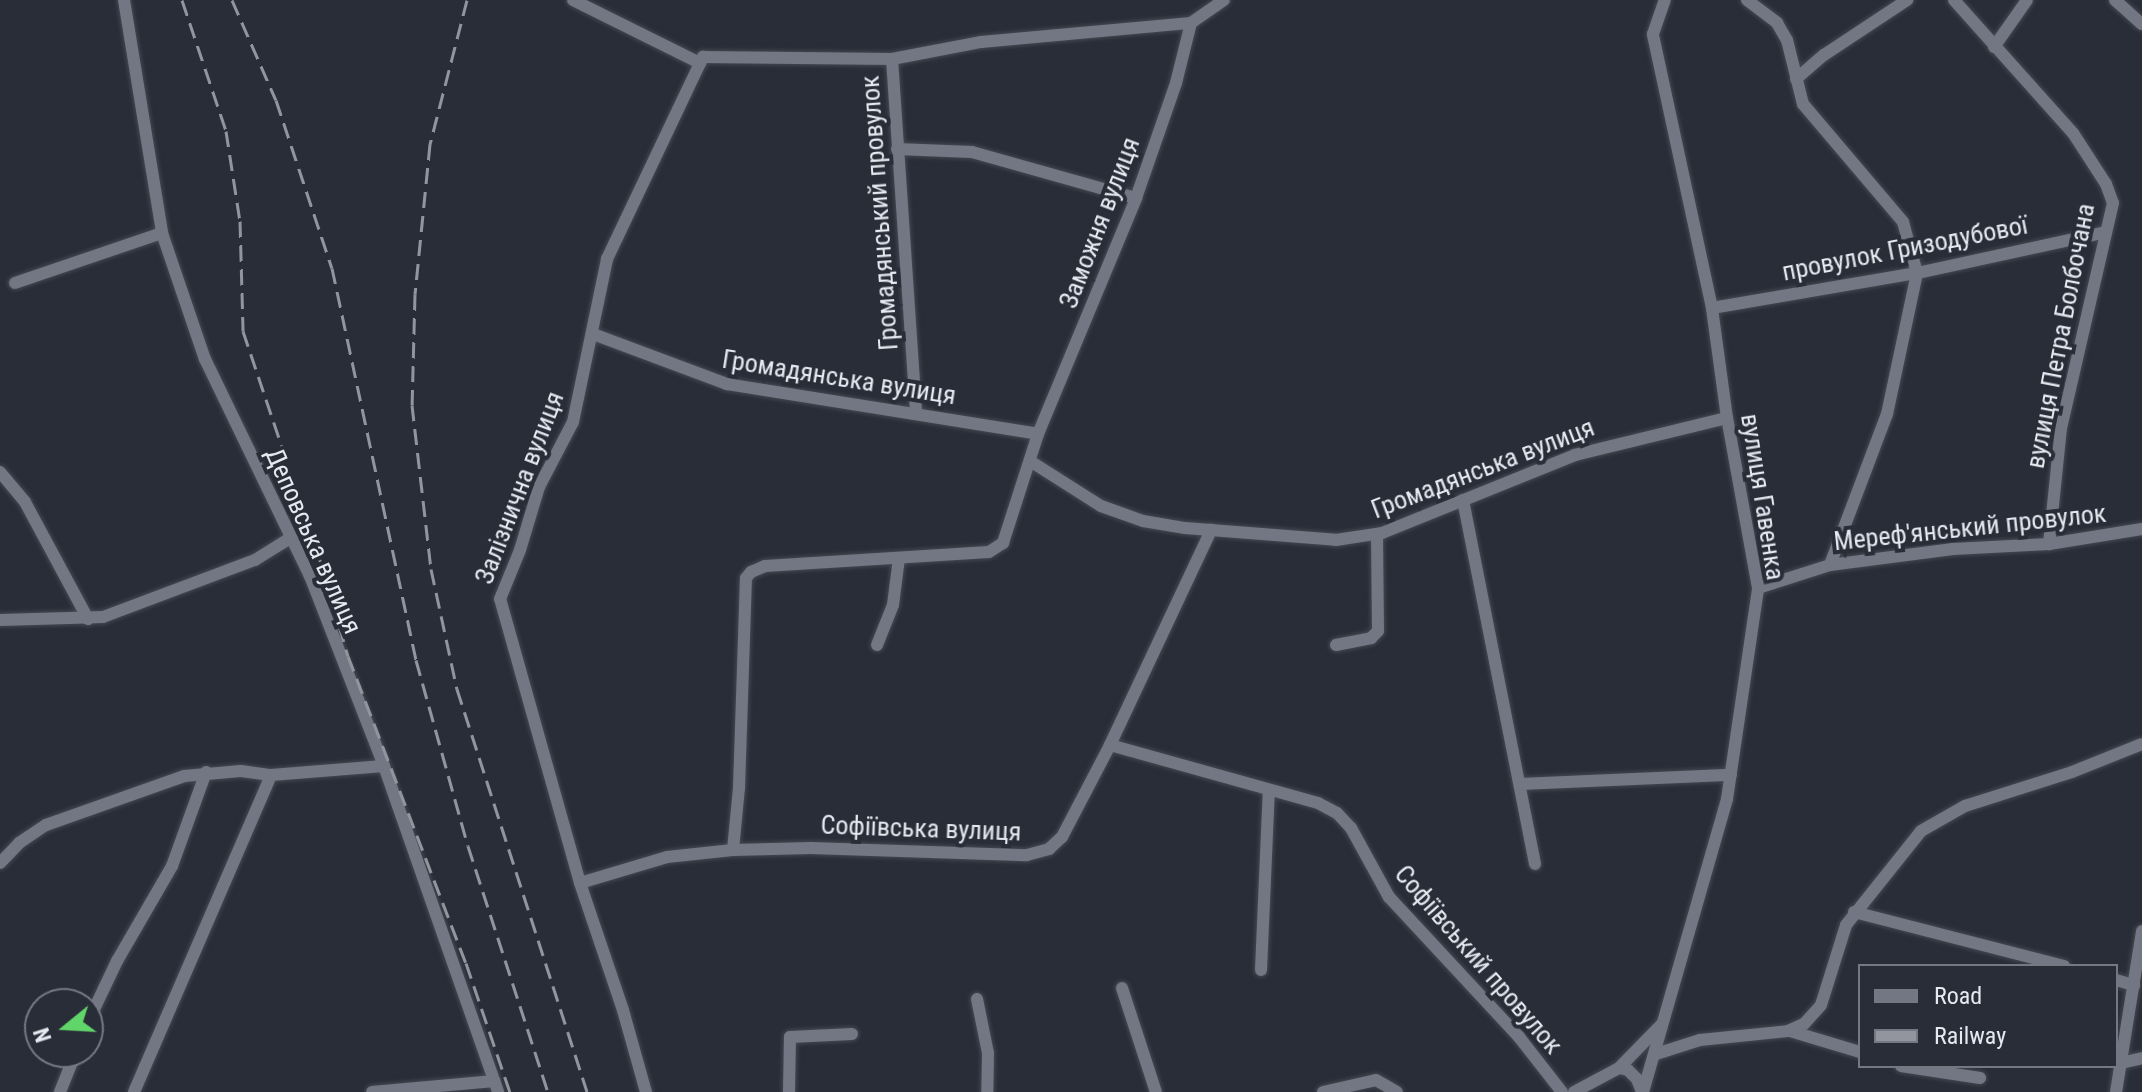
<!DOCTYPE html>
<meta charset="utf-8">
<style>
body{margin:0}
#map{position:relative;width:2142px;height:1092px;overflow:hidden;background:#292d38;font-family:"Roboto Condensed",sans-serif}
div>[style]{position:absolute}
.roads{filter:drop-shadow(0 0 2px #454851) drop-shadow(0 0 2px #454851)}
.street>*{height:12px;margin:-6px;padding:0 6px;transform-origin:6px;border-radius:6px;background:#737784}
.rail>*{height:3px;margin-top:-1.5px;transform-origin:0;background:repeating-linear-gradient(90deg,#92959e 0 16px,transparent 0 24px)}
span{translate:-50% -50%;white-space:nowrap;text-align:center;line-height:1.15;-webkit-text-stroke:8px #292d38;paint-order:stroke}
.street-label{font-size:26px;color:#e6e9f0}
.legend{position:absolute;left:1858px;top:964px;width:260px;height:104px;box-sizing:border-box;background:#292d38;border:2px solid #757882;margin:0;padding:10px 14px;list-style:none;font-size:24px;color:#e6e9f0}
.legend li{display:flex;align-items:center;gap:16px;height:40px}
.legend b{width:40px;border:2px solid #757882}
.north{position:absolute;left:24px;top:988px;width:80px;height:80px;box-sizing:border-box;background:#292d38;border:2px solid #757882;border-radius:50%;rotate:252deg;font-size:22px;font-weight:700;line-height:32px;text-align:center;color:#e6e9f0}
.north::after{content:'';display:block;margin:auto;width:28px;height:36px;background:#60d56a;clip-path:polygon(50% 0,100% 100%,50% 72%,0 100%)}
</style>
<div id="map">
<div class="roads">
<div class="street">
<div style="left:124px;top:0;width:236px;rotate:80.7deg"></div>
<div style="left:162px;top:233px;width:133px;rotate:71.2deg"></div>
<div style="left:205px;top:359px;width:241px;rotate:64.2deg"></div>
<div style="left:310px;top:576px;width:204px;rotate:68.7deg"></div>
<div style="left:384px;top:766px;width:345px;rotate:70.7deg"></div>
<div style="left:573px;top:0;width:142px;rotate:26.4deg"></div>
<div style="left:1747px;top:0;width:38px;rotate:37deg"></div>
<div style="left:1777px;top:23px;width:20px;rotate:60deg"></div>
<div style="left:1787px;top:40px;width:66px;rotate:76deg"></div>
<div style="left:1803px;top:104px;width:155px;rotate:49.7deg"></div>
<div style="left:1903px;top:222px;width:53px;rotate:74.6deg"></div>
<div style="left:1917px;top:273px;width:144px;rotate:102deg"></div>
<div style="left:1887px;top:414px;width:161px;rotate:110.7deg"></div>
<div style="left:1954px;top:0;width:178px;rotate:48.2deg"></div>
<div style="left:2073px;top:133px;width:61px;rotate:57.1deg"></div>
<div style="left:2106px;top:184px;width:20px;rotate:70deg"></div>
<div style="left:2113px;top:203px;width:231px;rotate:103deg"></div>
<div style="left:2061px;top:428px;width:117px;rotate:95.9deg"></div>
<div style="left:2115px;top:0;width:36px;rotate:42deg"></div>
<div style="left:1191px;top:23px;width:40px;rotate:-34.9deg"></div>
<div style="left:1994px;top:47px;width:57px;rotate:-54.9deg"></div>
<div style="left:892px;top:59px;width:354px;rotate:86.1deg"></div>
<div style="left:1796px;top:79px;width:37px;rotate:-41deg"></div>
<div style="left:1824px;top:55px;width:100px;rotate:-33.5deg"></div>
<div style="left:897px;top:149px;width:75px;rotate:2.3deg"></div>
<div style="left:972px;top:152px;width:170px;rotate:15.7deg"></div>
<div style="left:15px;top:283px;width:155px;rotate:-18.8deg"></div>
<div style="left:1712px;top:308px;width:208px;rotate:-9.7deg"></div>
<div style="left:1917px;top:273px;width:193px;rotate:-12.2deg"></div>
<div style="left:593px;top:334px;width:143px;rotate:20.5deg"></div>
<div style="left:727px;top:384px;width:315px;rotate:9.1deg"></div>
<div style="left:1030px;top:461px;width:84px;rotate:32.4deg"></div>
<div style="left:1101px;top:506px;width:45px;rotate:19.7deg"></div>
<div style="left:1143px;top:521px;width:43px;rotate:9.5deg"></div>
<div style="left:1185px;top:528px;width:151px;rotate:4.5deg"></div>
<div style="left:1336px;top:540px;width:47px;rotate:-8.7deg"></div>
<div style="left:1382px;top:533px;width:208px;rotate:-22deg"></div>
<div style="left:1575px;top:455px;width:156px;rotate:-13.7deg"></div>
<div style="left:0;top:472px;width:39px;rotate:50deg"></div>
<div style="left:25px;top:502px;width:133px;rotate:61.7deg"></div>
<div style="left:1463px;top:500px;width:371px;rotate:78.8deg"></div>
<div style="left:1758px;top:588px;width:76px;rotate:-17.7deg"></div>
<div style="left:1830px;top:565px;width:124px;rotate:-7.4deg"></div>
<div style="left:1953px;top:549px;width:96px;rotate:-3deg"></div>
<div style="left:2049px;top:544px;width:94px;rotate:-9.2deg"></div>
<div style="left:0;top:620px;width:103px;rotate:-1.7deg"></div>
<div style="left:103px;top:617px;width:162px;rotate:-20.6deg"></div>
<div style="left:255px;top:560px;width:40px;rotate:-32deg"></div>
<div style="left:877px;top:645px;width:43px;rotate:-68.2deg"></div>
<div style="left:893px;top:605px;width:47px;rotate:-82.7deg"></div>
<div style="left:1336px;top:645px;width:36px;rotate:-11deg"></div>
<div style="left:1371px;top:638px;width:10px;rotate:-45deg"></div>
<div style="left:1378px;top:631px;width:97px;rotate:-90.6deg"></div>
<div style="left:1110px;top:745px;width:216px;rotate:15.6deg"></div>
<div style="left:1318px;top:803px;width:21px;rotate:28deg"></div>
<div style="left:1337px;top:813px;width:21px;rotate:47deg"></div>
<div style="left:1351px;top:828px;width:79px;rotate:61.2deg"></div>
<div style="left:1389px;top:897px;width:191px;rotate:47.1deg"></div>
<div style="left:1519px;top:1037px;width:70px;rotate:52deg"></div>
<div style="left:1521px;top:784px;width:210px;rotate:-2.5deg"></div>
<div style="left:733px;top:850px;width:62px;rotate:-84.5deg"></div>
<div style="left:739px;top:788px;width:210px;rotate:-88.1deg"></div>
<div style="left:746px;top:578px;width:8px;rotate:-50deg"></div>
<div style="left:751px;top:572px;width:15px;rotate:-23deg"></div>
<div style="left:765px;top:566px;width:224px;rotate:-3.6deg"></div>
<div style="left:989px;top:552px;width:17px;rotate:-33deg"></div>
<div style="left:1003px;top:543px;width:114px;rotate:-72.2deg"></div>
<div style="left:1038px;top:434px;width:256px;rotate:-67.4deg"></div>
<div style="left:1136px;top:198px;width:122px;rotate:-70.8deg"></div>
<div style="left:1176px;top:83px;width:62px;rotate:-76deg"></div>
<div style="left:0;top:863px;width:28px;rotate:-46deg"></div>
<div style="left:19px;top:843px;width:32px;rotate:-34deg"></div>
<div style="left:46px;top:825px;width:146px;rotate:-19.5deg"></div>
<div style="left:184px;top:776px;width:57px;rotate:-5deg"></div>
<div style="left:241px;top:771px;width:30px;rotate:8deg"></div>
<div style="left:271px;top:775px;width:113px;rotate:-4.6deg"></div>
<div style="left:580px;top:883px;width:91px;rotate:-16.6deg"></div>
<div style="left:667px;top:857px;width:66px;rotate:-6.1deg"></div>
<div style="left:733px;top:850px;width:78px;rotate:-1.5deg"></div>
<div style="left:811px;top:848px;width:216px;rotate:1.9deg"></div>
<div style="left:1027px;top:855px;width:23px;rotate:-15deg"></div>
<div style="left:1049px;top:849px;width:18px;rotate:-43deg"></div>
<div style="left:1062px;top:837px;width:104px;rotate:-62.4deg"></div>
<div style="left:1110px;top:745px;width:238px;rotate:-64.8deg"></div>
<div style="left:1854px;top:912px;width:217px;rotate:14.4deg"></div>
<div style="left:1261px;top:970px;width:180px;rotate:-87.5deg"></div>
<div style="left:2116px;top:980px;width:19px;rotate:16deg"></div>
<div style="left:1122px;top:988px;width:109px;rotate:71.9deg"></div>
<div style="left:977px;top:999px;width:55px;rotate:78.5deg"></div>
<div style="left:988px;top:1053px;width:39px;rotate:91deg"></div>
<div style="left:88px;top:1022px;width:68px;rotate:-64.6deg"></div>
<div style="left:117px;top:961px;width:110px;rotate:-59.9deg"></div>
<div style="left:172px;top:866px;width:100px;rotate:-70.1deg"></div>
<div style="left:1790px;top:1031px;width:73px;rotate:16.7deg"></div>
<div style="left:1656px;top:1054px;width:46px;rotate:-17.7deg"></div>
<div style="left:1700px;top:1040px;width:88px;rotate:-5.8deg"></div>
<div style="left:1788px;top:1031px;width:17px;rotate:-24deg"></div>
<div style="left:1804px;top:1024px;width:25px;rotate:-48deg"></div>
<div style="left:1821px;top:1005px;width:84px;rotate:-72.6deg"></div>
<div style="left:1846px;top:925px;width:120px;rotate:-51.4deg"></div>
<div style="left:1921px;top:831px;width:51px;rotate:-29.6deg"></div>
<div style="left:1965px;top:806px;width:112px;rotate:-17.6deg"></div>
<div style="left:2072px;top:772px;width:75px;rotate:-21.8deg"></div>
<div style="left:2121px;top:1063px;width:22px;rotate:-13deg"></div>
<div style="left:1901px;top:1066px;width:80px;rotate:8.6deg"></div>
<div style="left:1619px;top:1068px;width:9px;rotate:13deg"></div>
<div style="left:1628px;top:1070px;width:13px;rotate:45deg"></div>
<div style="left:1637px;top:1079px;width:14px;rotate:69deg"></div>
<div style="left:60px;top:1092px;width:43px;rotate:-68.2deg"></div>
<div style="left:134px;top:1092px;width:345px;rotate:-66.6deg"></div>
<div style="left:372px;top:1092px;width:123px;rotate:-5.1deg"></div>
<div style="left:646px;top:1092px;width:85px;rotate:-105.7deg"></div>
<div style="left:623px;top:1010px;width:134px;rotate:-108.7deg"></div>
<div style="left:580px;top:883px;width:295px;rotate:-105.7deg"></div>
<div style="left:500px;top:599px;width:53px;rotate:-67.8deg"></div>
<div style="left:520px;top:550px;width:66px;rotate:-73.2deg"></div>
<div style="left:539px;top:487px;width:73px;rotate:-62.4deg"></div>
<div style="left:573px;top:422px;width:167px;rotate:-78.2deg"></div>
<div style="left:607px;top:259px;width:224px;rotate:-64.6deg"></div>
<div style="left:703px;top:57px;width:189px;rotate:0.6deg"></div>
<div style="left:892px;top:59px;width:91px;rotate:-10.8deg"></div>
<div style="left:981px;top:42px;width:211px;rotate:-5.2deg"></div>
<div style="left:789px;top:1092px;width:55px;rotate:-89deg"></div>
<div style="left:790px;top:1037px;width:62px;rotate:-2.8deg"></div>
<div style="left:1323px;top:1092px;width:54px;rotate:-12.8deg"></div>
<div style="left:1376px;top:1080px;width:24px;rotate:30deg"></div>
<div style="left:1574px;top:1092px;width:51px;rotate:-28.1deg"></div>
<div style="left:1619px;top:1068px;width:62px;rotate:-45.7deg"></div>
<div style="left:1643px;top:1092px;width:305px;rotate:-74deg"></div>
<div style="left:1727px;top:799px;width:213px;rotate:-81.6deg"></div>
<div style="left:1758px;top:588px;width:173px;rotate:-100.3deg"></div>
<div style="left:1727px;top:418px;width:111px;rotate:-97.8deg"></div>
<div style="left:1712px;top:308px;width:280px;rotate:-102.2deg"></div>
<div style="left:1653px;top:34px;width:36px;rotate:-71deg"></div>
<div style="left:2116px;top:1092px;width:163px;rotate:-80.8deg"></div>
</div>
</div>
<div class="rail">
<div style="left:182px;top:0;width:138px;rotate:71.4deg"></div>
<div style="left:226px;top:131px;width:91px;rotate:81.2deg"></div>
<div style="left:240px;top:221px;width:110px;rotate:88.4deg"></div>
<div style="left:243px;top:331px;width:238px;rotate:71.4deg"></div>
<div style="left:319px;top:557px;width:103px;rotate:73.7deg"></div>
<div style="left:348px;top:656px;width:329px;rotate:69deg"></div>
<div style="left:466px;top:963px;width:136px;rotate:71.2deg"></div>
<div style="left:232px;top:0;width:109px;rotate:66.3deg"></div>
<div style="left:276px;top:100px;width:177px;rotate:71.6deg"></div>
<div style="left:332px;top:268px;width:401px;rotate:77.9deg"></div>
<div style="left:416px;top:660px;width:193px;rotate:74.4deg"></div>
<div style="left:468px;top:846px;width:259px;rotate:72deg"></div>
<div style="left:467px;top:0;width:149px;rotate:104.4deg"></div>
<div style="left:430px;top:144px;width:151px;rotate:95.7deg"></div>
<div style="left:415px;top:294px;width:111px;rotate:91.5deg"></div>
<div style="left:412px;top:405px;width:165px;rotate:83.4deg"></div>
<div style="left:431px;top:569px;width:123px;rotate:77.8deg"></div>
<div style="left:457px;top:689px;width:423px;rotate:72.1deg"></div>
</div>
<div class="street-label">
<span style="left:880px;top:213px;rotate:-94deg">Громадянський провулок</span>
<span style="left:1100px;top:223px;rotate:-69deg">Заможня вулиця</span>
<span style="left:1905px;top:249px;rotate:-11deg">провулок Гризодубової</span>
<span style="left:2061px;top:336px;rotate:-79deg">вулиця Петра Болбочана</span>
<span style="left:839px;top:378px;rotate:9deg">Громадянська вулиця</span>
<span style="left:1483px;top:469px;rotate:-21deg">Громадянська вулиця</span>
<span style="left:520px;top:488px;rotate:-69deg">Залізнична вулиця</span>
<span style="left:1762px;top:497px;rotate:81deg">вулиця Гавенка</span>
<span style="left:1970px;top:528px;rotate:-6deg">Мереф'янський провулок</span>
<span style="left:313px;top:541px;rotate:66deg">Деповська вулиця</span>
<span style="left:921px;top:829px;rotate:2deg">Софіївська вулиця</span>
<span style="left:1478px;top:960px;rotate:49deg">Софіївський провулок</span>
</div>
<ul class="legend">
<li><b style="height:10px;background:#737784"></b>Road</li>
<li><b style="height:10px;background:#92959e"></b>Railway</li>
</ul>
<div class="north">N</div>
</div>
